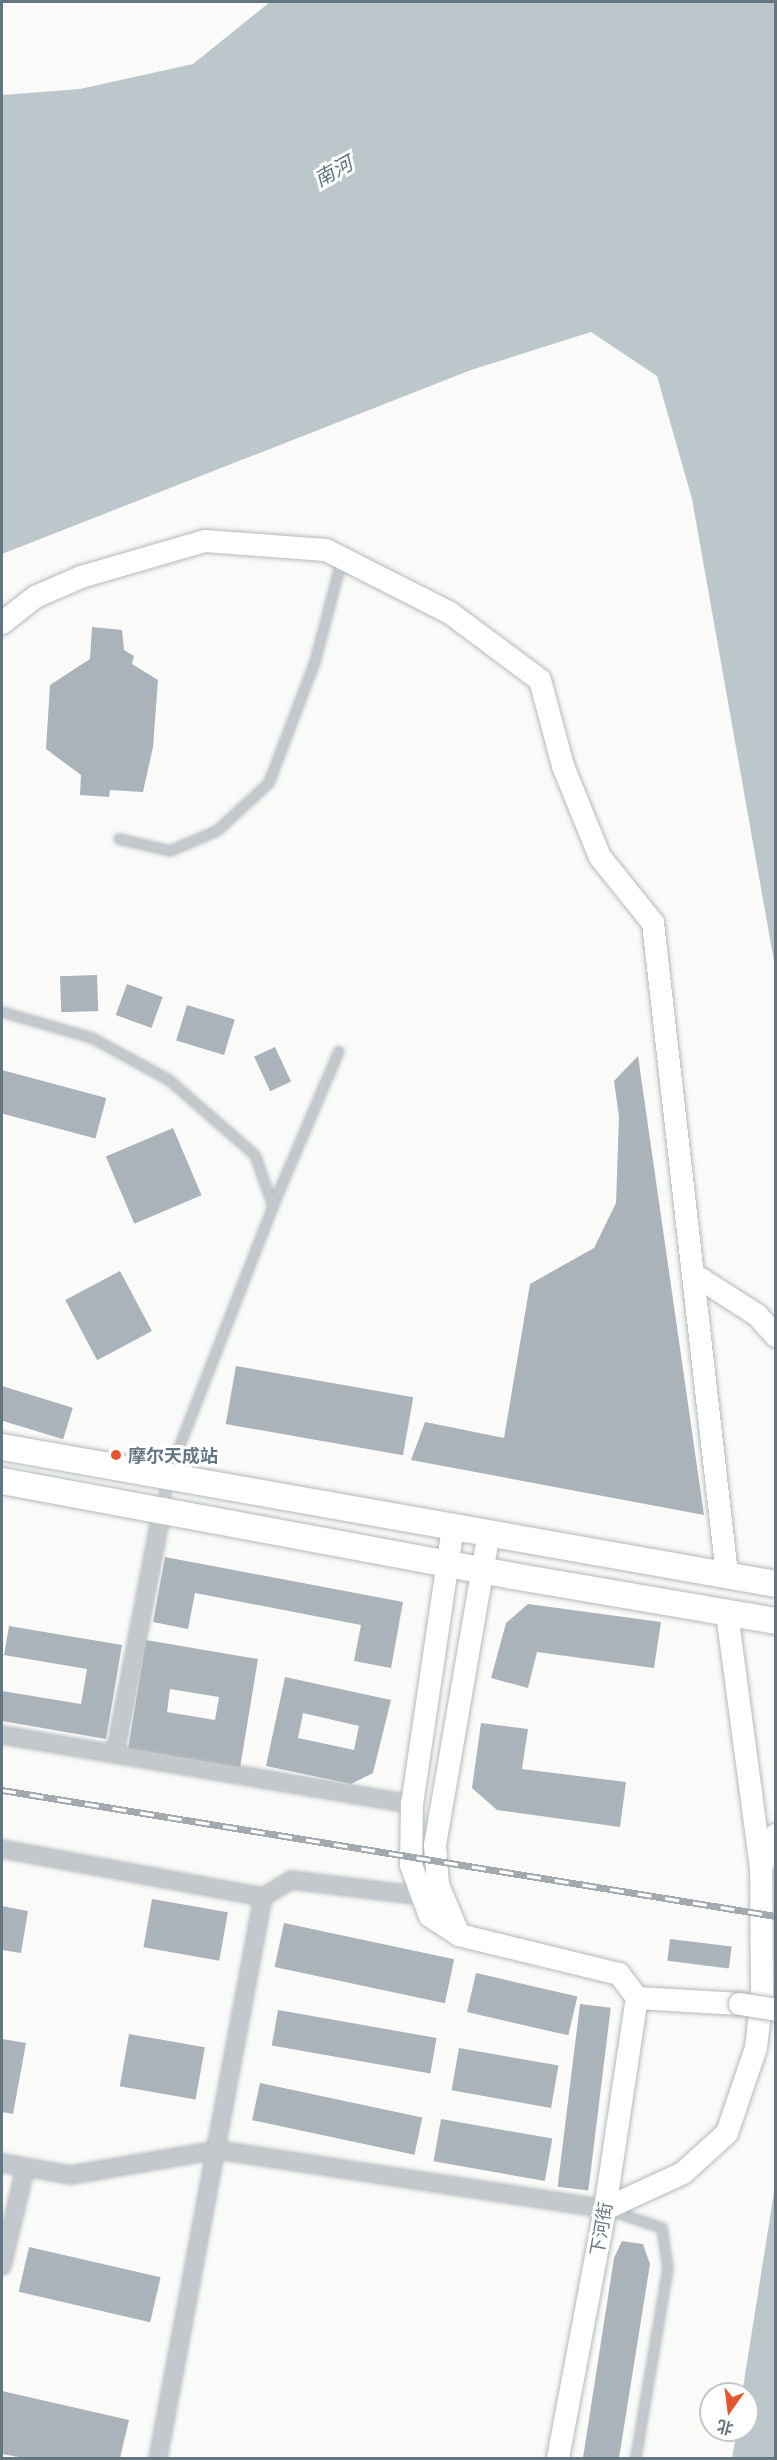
<!DOCTYPE html>
<meta charset="utf-8">
<style>
body{margin:0}
#map{position:relative;width:777px;height:2460px;overflow:hidden;background:#fafaf8;font-family:Commissioner,"Noto Sans SC",sans-serif}
div>[style]{position:absolute}
.water>*{inset:0;background:#bbc7cb}
.building>*{inset:0;background:#aab3b9;transform-origin:0 0}
.roads{filter:drop-shadow(0 0 2px #b3babf) drop-shadow(0 0 2px #b3babf)}
.lane>*{height:8px;margin:-4px;padding:0 4px;transform-origin:4px;border-radius:4px;background:#c3c8cc}
.street>*{height:16px;margin:-8px;padding:0 8px;transform-origin:8px;border-radius:8px;background:#c3c8cc}
.secondary>*{height:22px;margin:-11px;padding:0 11px;transform-origin:11px;border-radius:11px;background:#fff}
.primary>*{height:26px;margin:-13px;padding:0 13px;transform-origin:13px;border-radius:13px;background:#fff}
.rail>*{height:7px;margin-top:-3.5px;transform-origin:0;background:repeating-linear-gradient(90deg,#fff 0 14px,#a2aab0 0 28px);box-sizing:border-box;border-block:2px solid #a2aab0}
.bridges{filter:drop-shadow(0 0 2px #b3babf) drop-shadow(0 0 2px #b3babf)}
.secondary-bridge>*{height:22px;margin:-11px;padding:0 11px;transform-origin:11px;border-radius:11px;background:#fff}
.dots>*{width:16px;height:16px;translate:-50% -50%;box-sizing:border-box;border:3px solid #fff;border-radius:50%}
span{translate:-50% -50%;white-space:nowrap;text-align:center;line-height:1.15;-webkit-text-stroke:6px #fff;paint-order:stroke}
.poi-label{font-size:18px;color:#657683;font-weight:700}
.left{translate:0 -50%;text-align:left}
.street-label{font-size:18px;color:#657683}
.water-label{font-size:20px;color:#60757c;font-style:italic}
.frame{position:absolute;inset:0;border:3px solid #657683;pointer-events:none}
.north{position:absolute;left:699px;top:2382px;width:60px;height:60px;box-sizing:border-box;background:#fff;border:2px solid #c1c8cd;border-radius:50%;rotate:194deg;font-size:16px;font-weight:700;line-height:24px;text-align:center;color:#657683}
.north::after{content:'';display:block;margin:auto;width:21px;height:27px;background:#e4572e;clip-path:polygon(50% 0,100% 100%,50% 72%,0 100%)}
</style>
<div id="map">
<div class="water">
<div style="clip-path:polygon(270px 2px,775px 2px,775px 967px,692px 499px,657px 376px,591px 332px,471px 370px,2px 554px,2px 95px,80px 89px,193px 64px)"></div>
<div style="clip-path:polygon(775px 2186px,775px 2458px,732px 2458px,737px 2430px,747px 2430px,747px 2394px,742px 2394px)"></div>
</div>
<div class="building">
<div style="clip-path:polygon(92px 627px,122px 630px,124px 650px,134px 656px,132px 664px,158px 680px,153px 747px,143px 792px,110px 790px,109px 797px,80px 795px,81px 775px,46px 749px,50px 685px,90px 659px)"></div>
<div style="left:97px;top:975px;width:36px;height:37px;rotate:88deg"></div>
<div style="left:127px;top:984px;width:38px;height:33px;rotate:20deg"></div>
<div style="left:187px;top:1005px;width:50px;height:37px;rotate:17deg"></div>
<div style="left:275px;top:1047px;width:38px;height:23px;rotate:65deg"></div>
<div style="clip-path:polygon(638px 1056px,704px 1515px,411px 1460px,425px 1422px,504px 1438px,530px 1284px,594px 1248px,616px 1203px,619px 1117px,614px 1081px)"></div>
<div style="left:2px;top:1070px;width:108px;height:42px;rotate:15deg"></div>
<div style="left:173px;top:1128px;width:73px;height:73px;rotate:67deg"></div>
<div style="left:120px;top:1271px;width:68px;height:62px;rotate:62deg"></div>
<div style="left:236px;top:1366px;width:180px;height:59px;rotate:10deg"></div>
<div style="left:2px;top:1386px;width:74px;height:33px;rotate:17deg"></div>
<div style="clip-path:polygon(165px 1557px,403px 1602px,391px 1668px,354px 1661px,361px 1625px,195px 1593px,188px 1629px,153px 1622px)"></div>
<div style="clip-path:polygon(528px 1604px,661px 1622px,654px 1668px,537px 1652px,528px 1688px,491px 1678px,506px 1623px)"></div>
<div style="clip-path:polygon(9px 1626px,122px 1645px,106px 1739px,2px 1721px,2px 1691px,81px 1704px,87px 1669px,4px 1655px)"></div>
<div style="clip-path:polygon(evenodd,146px 1640px,258px 1659px,240px 1768px,128px 1749px,146px 1640px,170px 1689px,219px 1697px,215px 1720px,167px 1712px,170px 1689px)"></div>
<div style="clip-path:polygon(evenodd,285px 1677px,391px 1700px,373px 1773px,351px 1784px,266px 1766px,285px 1677px,303px 1713px,359px 1726px,354px 1750px,298px 1738px,303px 1713px)"></div>
<div style="clip-path:polygon(481px 1723px,528px 1729px,522px 1769px,626px 1782px,620px 1827px,497px 1810px,472px 1788px)"></div>
<div style="left:152px;top:1899px;width:77px;height:49px;rotate:10deg"></div>
<div style="clip-path:polygon(2px 1906px,28px 1911px,21px 1953px,2px 1950px)"></div>
<div style="left:284px;top:1923px;width:174px;height:45px;rotate:12deg"></div>
<div style="left:670px;top:1939px;width:62px;height:22px;rotate:7deg"></div>
<div style="left:476px;top:1973px;width:104px;height:40px;rotate:13deg"></div>
<div style="left:580px;top:2004px;width:31px;height:184px;rotate:7deg"></div>
<div style="left:278px;top:2010px;width:161px;height:36px;rotate:10deg"></div>
<div style="left:129px;top:2034px;width:77px;height:53px;rotate:10deg"></div>
<div style="clip-path:polygon(2px 2039px,26px 2043px,13px 2114px,2px 2112px)"></div>
<div style="left:459px;top:2048px;width:101px;height:43px;rotate:10deg"></div>
<div style="left:260px;top:2083px;width:166px;height:38px;rotate:12deg"></div>
<div style="left:441px;top:2119px;width:113px;height:43px;rotate:10deg"></div>
<div style="clip-path:polygon(622px 2241px,643px 2244px,650px 2264px,619px 2458px,583px 2458px,614px 2258px)"></div>
<div style="left:29px;top:2247px;width:135px;height:46px;rotate:13deg"></div>
<div style="clip-path:polygon(2px 2391px,129px 2420px,120px 2458px,24px 2458px,2px 2454px)"></div>
</div>
<div class="roads">
<div class="lane">
<div style="left:119px;top:839px;width:52px;rotate:13.2deg"></div>
<div style="left:170px;top:851px;width:51px;rotate:-23.1deg"></div>
<div style="left:217px;top:831px;width:71px;rotate:-42.7deg"></div>
<div style="left:269px;top:783px;width:129px;rotate:-69.2deg"></div>
<div style="left:315px;top:662px;width:106px;rotate:-75.3deg"></div>
<div style="left:2px;top:1012px;width:94px;rotate:16.1deg"></div>
<div style="left:92px;top:1038px;width:88px;rotate:28.6deg"></div>
<div style="left:169px;top:1080px;width:114px;rotate:41.1deg"></div>
<div style="left:255px;top:1155px;width:54px;rotate:70.6deg"></div>
<div style="left:163px;top:1508px;width:32px;rotate:-81deg"></div>
<div style="left:168px;top:1476px;width:290px;rotate:-68.7deg"></div>
<div style="left:273px;top:1206px;width:168px;rotate:-66.9deg"></div>
<div style="left:611px;top:2211px;width:54px;rotate:18.4deg"></div>
<div style="left:662px;top:2228px;width:40px;rotate:81.5deg"></div>
<div style="left:668px;top:2268px;width:193px;rotate:99.6deg"></div>
</div>
<div class="street">
<div style="left:2px;top:1735px;width:416px;rotate:9.6deg"></div>
<div style="left:115px;top:1754px;width:248px;rotate:-79.1deg"></div>
<div style="left:2px;top:1849px;width:265px;rotate:10.4deg"></div>
<div style="left:263px;top:1897px;width:33px;rotate:-31deg"></div>
<div style="left:291px;top:1880px;width:141px;rotate:6.9deg"></div>
<div style="left:2px;top:2163px;width:70px;rotate:9.9deg"></div>
<div style="left:71px;top:2175px;width:148px;rotate:-9.7deg"></div>
<div style="left:217px;top:2150px;width:392px;rotate:8.6deg"></div>
<div style="left:2px;top:2266px;width:100px;rotate:-76.7deg"></div>
<div style="left:158px;top:2458px;width:571px;rotate:-79.4deg"></div>
</div>
<div class="secondary">
<div style="left:2px;top:623px;width:42px;rotate:-38.2deg"></div>
<div style="left:35px;top:597px;width:50px;rotate:-23.5deg"></div>
<div style="left:81px;top:577px;width:129px;rotate:-16.2deg"></div>
<div style="left:205px;top:541px;width:121px;rotate:4.3deg"></div>
<div style="left:326px;top:550px;width:139px;rotate:26.9deg"></div>
<div style="left:450px;top:613px;width:112px;rotate:36.7deg"></div>
<div style="left:540px;top:680px;width:89px;rotate:75deg"></div>
<div style="left:563px;top:766px;width:98px;rotate:67.9deg"></div>
<div style="left:600px;top:857px;width:85px;rotate:51.2deg"></div>
<div style="left:653px;top:923px;width:656px;rotate:83.52deg"></div>
<div style="left:693px;top:1274px;width:76px;rotate:32.6deg"></div>
<div style="left:757px;top:1315px;width:28px;rotate:48deg"></div>
<div style="left:453px;top:1527px;width:280px;rotate:98.4deg"></div>
<div style="left:412px;top:1804px;width:61px;rotate:90.9deg"></div>
<div style="left:411px;top:1865px;width:54px;rotate:69.6deg"></div>
<div style="left:430px;top:1916px;width:35px;rotate:33deg"></div>
<div style="left:459px;top:1935px;width:165px;rotate:13.7deg"></div>
<div style="left:619px;top:1974px;width:30px;rotate:53deg"></div>
<div style="left:637px;top:1998px;width:103px;rotate:3.3deg"></div>
<div style="left:761px;top:1868px;width:36px;rotate:-66deg"></div>
<div style="left:459px;top:1935px;width:54px;rotate:-112.8deg"></div>
<div style="left:438px;top:1885px;width:40px;rotate:-94.3deg"></div>
<div style="left:435px;top:1845px;width:317px;rotate:-80.2deg"></div>
<div style="left:605px;top:2209px;width:86px;rotate:-24.8deg"></div>
<div style="left:683px;top:2173px;width:59px;rotate:-42.3deg"></div>
<div style="left:727px;top:2133px;width:90px;rotate:-71.2deg"></div>
<div style="left:756px;top:2048px;width:52px;rotate:-83.4deg"></div>
<div style="left:762px;top:1996px;width:128px;rotate:-90.4deg"></div>
<div style="left:761px;top:1868px;width:258px;rotate:-97.6deg"></div>
<div style="left:558px;top:2458px;width:253px;rotate:-79.3deg"></div>
<div style="left:605px;top:2209px;width:213px;rotate:-81.4deg"></div>
</div>
<div class="primary">
<div style="left:2px;top:1447px;width:786px;rotate:10.04deg"></div>
<div style="left:2px;top:1481px;width:520px;rotate:10.53deg"></div>
<div style="left:513px;top:1576px;width:267px;rotate:9.7deg"></div>
</div>
</div>
<div class="rail">
<div style="left:2px;top:1790px;width:784px;rotate:9.25deg"></div>
</div>
<div class="bridges">
<div class="secondary-bridge">
<div style="left:740px;top:2004px;width:36px;rotate:9deg"></div>
</div>
</div>
<div class="dots">
<div style="left:116px;top:1455px;background:#e4572e"></div>
</div>
<div class="poi-label">
<span class="left" style="left:128px;top:1455px">摩尔天成站</span>
</div>
<div class="street-label">
<span style="left:601px;top:2229px;rotate:-80deg">下河街</span>
</div>
<div class="water-label">
<span style="left:333px;top:171px;rotate:-29deg">南河</span>
</div>
<div class="frame"></div>
<div class="north">北</div>
</div>
